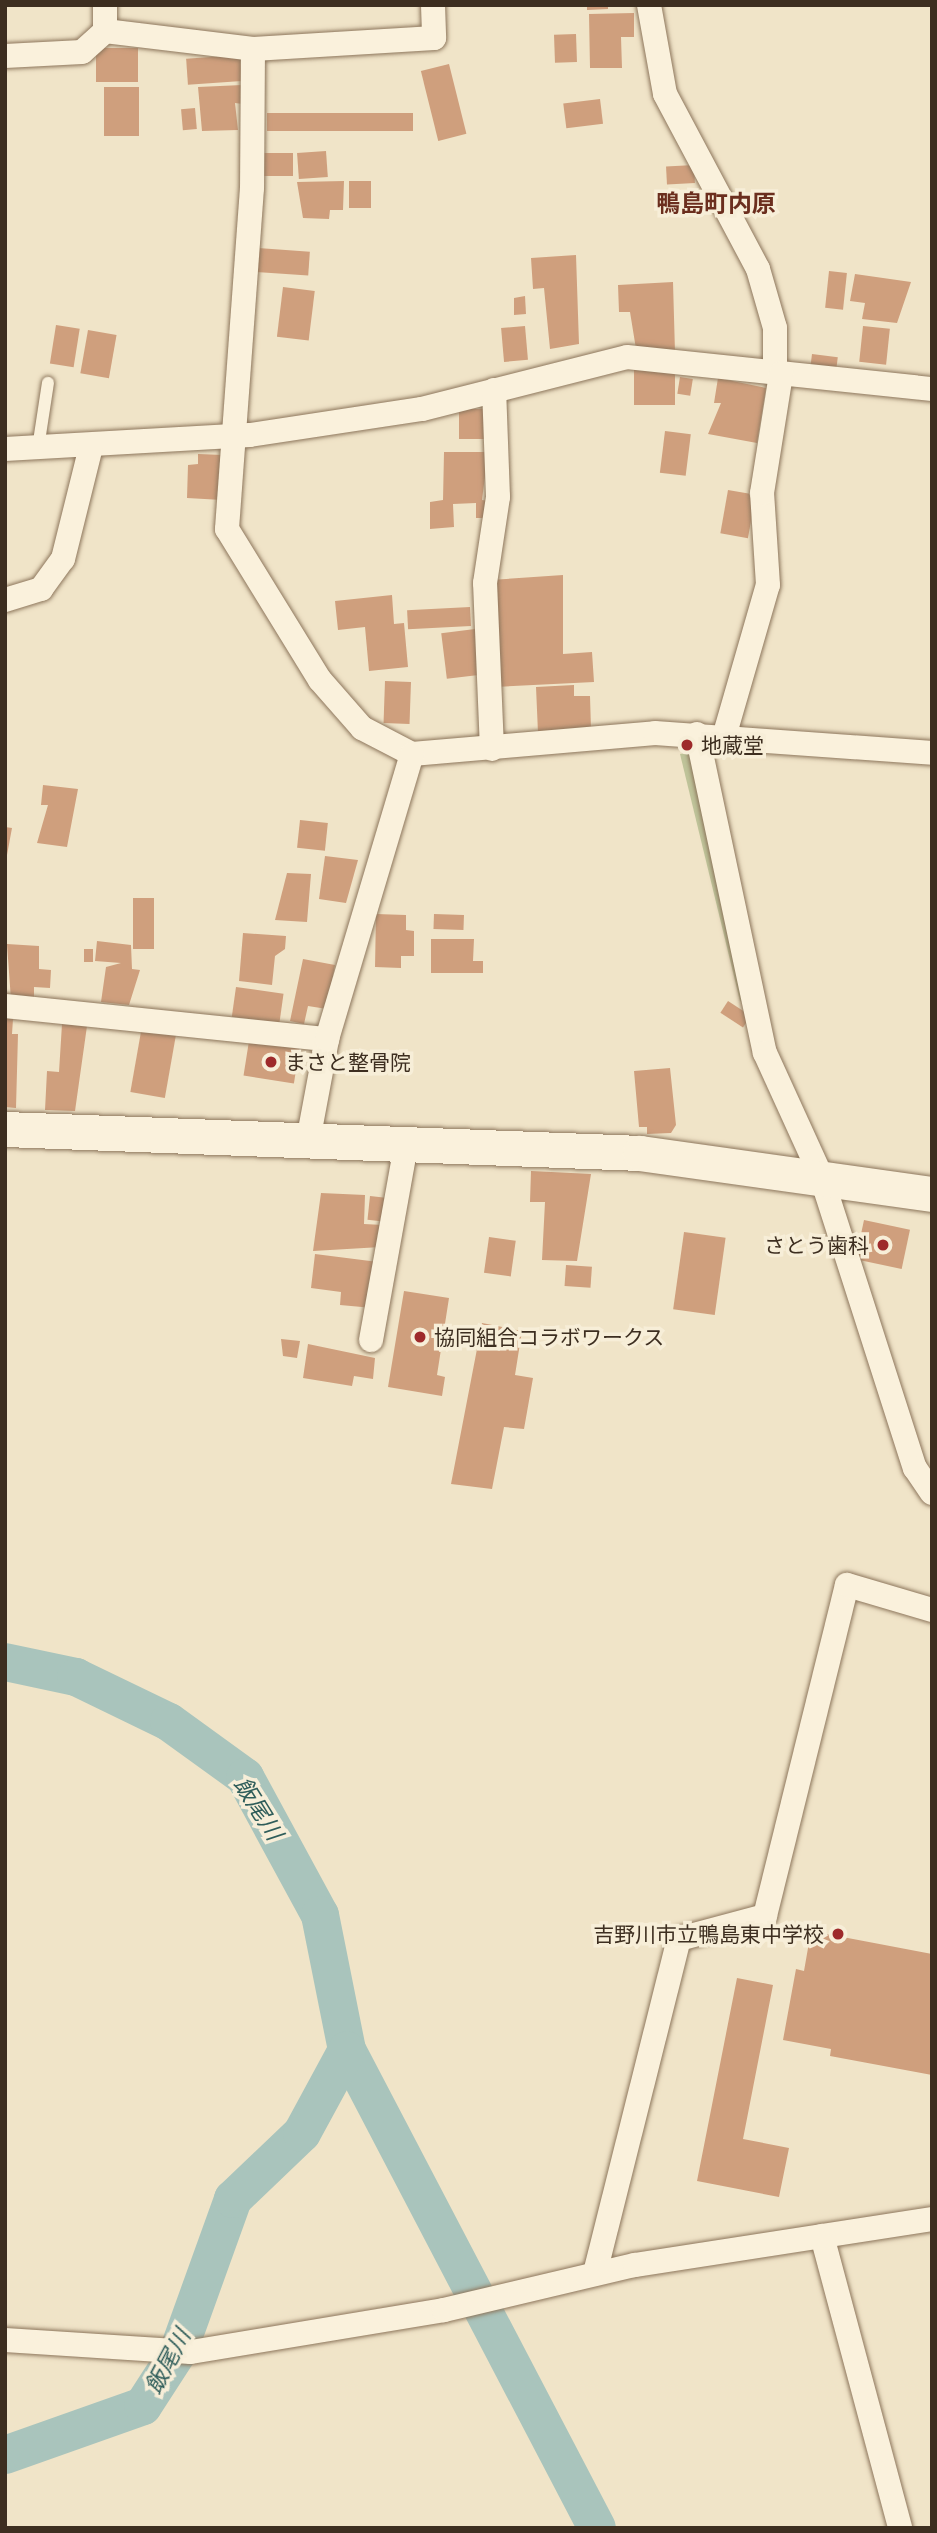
<!DOCTYPE html>
<meta charset="utf-8">
<style>
body{margin:0}
#map{position:relative;width:937px;height:2533px;overflow:hidden;background:#f0e4c8;font-family:"IBM Plex Serif","Noto Sans JP",serif}
div>[style]{position:absolute}
.cemetery>*{inset:0;background:#bfc49a}
.river>*{height:38px;margin:-19px;padding:0 19px;transform-origin:19px;border-radius:19px;background:#a9c4bc}
.building>*{inset:0;background:#cf9f7d;transform-origin:0 0}
.roads{filter:drop-shadow(0 0 2px #8d765c) drop-shadow(0 0 2px #8d765c)}
.lane>*{height:12px;margin:-6px;padding:0 6px;transform-origin:6px;border-radius:6px;background:#faf1dc}
.street>*{height:24px;margin:-12px;padding:0 12px;transform-origin:12px;border-radius:12px;background:#faf1dc}
.secondary>*{height:35px;margin:-17.5px;padding:0 17.5px;transform-origin:17.5px;border-radius:17.5px;background:#faf1dc}
.dots>*{width:19px;height:19px;translate:-50% -50%;box-sizing:border-box;border:4px solid #f7eed8;border-radius:50%}
span{translate:-50% -50%;white-space:nowrap;text-align:center;line-height:1.15;-webkit-text-stroke:7px #f7eed8;paint-order:stroke}
.poi-label{font-size:21px;color:#3d2e20}
.left{translate:0 -50%;text-align:left}
.right{translate:-100% -50%;text-align:right}
.water-label{font-size:23px;color:#2f5d5a;font-style:italic}
.quarter-label{font-size:24px;color:#6b2e1e;font-weight:700}
.frame{position:absolute;inset:0;border:7px solid #3d2e20;pointer-events:none}
</style>
<div id="map">
<div class="cemetery">
<div style="clip-path:polygon(694px 752px,751px 1010px,740px 1001px,680px 754px)"></div>
</div>
<div class="river">
<div style="left:5px;top:1662px;width:73px;rotate:11.9deg"></div>
<div style="left:76px;top:1677px;width:103px;rotate:25.8deg"></div>
<div style="left:169px;top:1722px;width:94px;rotate:35.9deg"></div>
<div style="left:245px;top:1777px;width:157px;rotate:61.5deg"></div>
<div style="left:320px;top:1915px;width:138px;rotate:78.7deg"></div>
<div style="left:347px;top:2050px;width:539px;rotate:62.39deg"></div>
<div style="left:5px;top:2455px;width:146px;rotate:-19.5deg"></div>
<div style="left:143px;top:2406px;width:64px;rotate:-57.1deg"></div>
<div style="left:178px;top:2352px;width:163px;rotate:-70.2deg"></div>
<div style="left:233px;top:2199px;width:95px;rotate:-43.7deg"></div>
<div style="left:302px;top:2133px;width:94px;rotate:-61.5deg"></div>
</div>
<div class="building">
<div style="clip-path:polygon(587px 5px,608px 5px,608px 9px,587px 10px)"></div>
<div style="clip-path:polygon(634px 13px,634px 37px,621px 37px,622px 68px,590px 68px,589px 14px)"></div>
<div style="left:576px;top:34px;width:28px;height:22px;rotate:88deg"></div>
<div style="left:96px;top:48px;width:42px;height:34px"></div>
<div style="left:240px;top:55px;width:26px;height:54px;rotate:86deg"></div>
<div style="left:449px;top:64px;width:72px;height:29px;rotate:76deg"></div>
<div style="clip-path:polygon(242px 85px,243px 104px,235px 103px,238px 130px,202px 131px,198px 87px)"></div>
<div style="left:104px;top:87px;width:35px;height:49px"></div>
<div style="left:600px;top:99px;width:25px;height:37px;rotate:83deg"></div>
<div style="left:195px;top:108px;width:21px;height:14px;rotate:85deg"></div>
<div style="left:413px;top:113px;width:18px;height:146px;rotate:90deg"></div>
<div style="left:326px;top:151px;width:26px;height:29px;rotate:86deg"></div>
<div style="left:293px;top:153px;width:23px;height:30px;rotate:90deg"></div>
<div style="left:694px;top:165px;width:18px;height:28px;rotate:87deg"></div>
<div style="clip-path:polygon(344px 181px,343px 210px,330px 210px,329px 219px,303px 218px,297px 182px)"></div>
<div style="left:349px;top:181px;width:22px;height:27px"></div>
<div style="left:258px;top:248px;width:52px;height:24px;rotate:4deg"></div>
<div style="clip-path:polygon(576px 255px,579px 344px,550px 349px,544px 288px,533px 289px,531px 258px)"></div>
<div style="left:829px;top:271px;width:18px;height:37px;rotate:6deg"></div>
<div style="clip-path:polygon(855px 274px,911px 282px,897px 323px,862px 319px,865px 303px,850px 301px)"></div>
<div style="clip-path:polygon(673px 282px,675px 352px,636px 349px,630px 312px,619px 312px,618px 285px)"></div>
<div style="left:283px;top:287px;width:32px;height:50px;rotate:7deg"></div>
<div style="clip-path:polygon(525px 296px,526px 314px,514px 315px,514px 298px)"></div>
<div style="left:56px;top:325px;width:24px;height:39px;rotate:9deg"></div>
<div style="left:525px;top:326px;width:34px;height:24px;rotate:85deg"></div>
<div style="left:863px;top:326px;width:27px;height:36px;rotate:6deg"></div>
<div style="left:88px;top:330px;width:29px;height:44px;rotate:10deg"></div>
<div style="left:812px;top:354px;width:26px;height:12px;rotate:7deg"></div>
<div style="left:634px;top:367px;width:41px;height:38px"></div>
<div style="left:680px;top:377px;width:13px;height:17px;rotate:9deg"></div>
<div style="clip-path:polygon(718px 378px,766px 388px,757px 443px,708px 434px,721px 403px,714px 403px)"></div>
<div style="left:487px;top:409px;width:30px;height:28px;rotate:90deg"></div>
<div style="left:665px;top:431px;width:26px;height:42px;rotate:7deg"></div>
<div style="clip-path:polygon(444px 452px,488px 452px,482px 500px,490px 501px,490px 518px,476px 518px,476px 503px,453px 504px,454px 527px,430px 529px,430px 502px,443px 500px)"></div>
<div style="clip-path:polygon(198px 454px,223px 455px,222px 500px,187px 498px,188px 465px,198px 464px)"></div>
<div style="left:728px;top:490px;width:28px;height:44px;rotate:10deg"></div>
<div style="clip-path:polygon(563px 575px,563px 654px,592px 652px,594px 682px,495px 687px,490px 580px)"></div>
<div style="clip-path:polygon(392px 595px,394px 624px,404px 623px,408px 667px,369px 671px,365px 627px,338px 630px,335px 601px)"></div>
<div style="left:470px;top:607px;width:19px;height:63px;rotate:87deg"></div>
<div style="left:475px;top:629px;width:46px;height:34px;rotate:83deg"></div>
<div style="left:385px;top:681px;width:26px;height:42px;rotate:2deg"></div>
<div style="clip-path:polygon(574px 685px,574px 696px,590px 696px,591px 729px,538px 733px,536px 687px)"></div>
<div style="clip-path:polygon(43px 785px,78px 789px,67px 847px,37px 843px,48px 805px,41px 805px)"></div>
<div style="left:300px;top:820px;width:28px;height:28px;rotate:6deg"></div>
<div style="clip-path:polygon(5px 827px,12px 828px,7px 855px,5px 855px)"></div>
<div style="clip-path:polygon(325px 856px,358px 860px,346px 903px,319px 899px)"></div>
<div style="clip-path:polygon(287px 873px,311px 874px,307px 922px,275px 920px)"></div>
<div style="left:133px;top:898px;width:21px;height:51px"></div>
<div style="clip-path:polygon(376px 914px,406px 915px,406px 930px,414px 931px,414px 956px,401px 956px,401px 968px,375px 967px)"></div>
<div style="left:434px;top:914px;width:30px;height:15px;rotate:2deg"></div>
<div style="clip-path:polygon(243px 933px,286px 936px,285px 949px,275px 956px,272px 985px,239px 981px)"></div>
<div style="clip-path:polygon(431px 939px,474px 939px,473px 961px,483px 961px,483px 973px,431px 973px)"></div>
<div style="clip-path:polygon(97px 941px,131px 945px,132px 969px,140px 970px,129px 1005px,101px 1002px,106px 967px,121px 963px,95px 961px)"></div>
<div style="clip-path:polygon(7px 944px,39px 946px,39px 969px,51px 970px,50px 988px,34px 987px,34px 1004px,11px 1000px)"></div>
<div style="left:84px;top:949px;width:9px;height:13px"></div>
<div style="clip-path:polygon(303px 959px,335px 965px,327px 1009px,308px 1006px,304px 1024px,290px 1021px)"></div>
<div style="left:236px;top:987px;width:48px;height:30px;rotate:8deg"></div>
<div style="left:728px;top:1001px;width:27px;height:14px;rotate:33deg"></div>
<div style="clip-path:polygon(5px 1018px,13px 1019px,12px 1034px,18px 1034px,16px 1108px,5px 1107px)"></div>
<div style="clip-path:polygon(62px 1024px,87px 1026px,75px 1111px,45px 1110px,47px 1071px,59px 1072px)"></div>
<div style="left:142px;top:1026px;width:35px;height:67px;rotate:10deg"></div>
<div style="left:249px;top:1041px;width:51px;height:35px;rotate:9deg"></div>
<div style="clip-path:polygon(670px 1068px,676px 1125px,671px 1133px,647px 1134px,647px 1127px,639px 1127px,634px 1071px)"></div>
<div style="clip-path:polygon(531px 1171px,591px 1174px,577px 1261px,542px 1260px,545px 1202px,530px 1202px)"></div>
<div style="clip-path:polygon(321px 1193px,365px 1195px,364px 1224px,383px 1225px,381px 1247px,313px 1251px)"></div>
<div style="left:370px;top:1196px;width:18px;height:24px;rotate:6deg"></div>
<div style="left:864px;top:1220px;width:47px;height:40px;rotate:12deg"></div>
<div style="left:684px;top:1232px;width:42px;height:78px;rotate:8deg"></div>
<div style="left:489px;top:1237px;width:27px;height:36px;rotate:8deg"></div>
<div style="clip-path:polygon(315px 1254px,378px 1262px,373px 1308px,340px 1305px,341px 1292px,311px 1288px)"></div>
<div style="left:566px;top:1265px;width:26px;height:21px;rotate:4deg"></div>
<div style="clip-path:polygon(404px 1291px,449px 1298px,437px 1375px,445px 1377px,442px 1396px,388px 1387px)"></div>
<div style="clip-path:polygon(482px 1323px,522px 1331px,515px 1375px,533px 1378px,524px 1429px,504px 1427px,492px 1489px,451px 1484px)"></div>
<div style="clip-path:polygon(281px 1339px,300px 1341px,297px 1358px,283px 1356px)"></div>
<div style="clip-path:polygon(308px 1344px,375px 1358px,373px 1379px,354px 1376px,352px 1386px,303px 1378px)"></div>
<div style="clip-path:polygon(811px 1931px,932px 1954px,932px 2075px,830px 2056px,831px 2049px,783px 2040px,796px 1969px,804px 1971px)"></div>
<div style="clip-path:polygon(737px 1978px,773px 1985px,743px 2139px,789px 2148px,779px 2197px,697px 2181px)"></div>
</div>
<div class="roads">
<div class="lane">
<div style="left:38px;top:448px;width:66px;rotate:-81.3deg"></div>
</div>
<div class="street">
<div style="left:433px;top:5px;width:33px;rotate:88deg"></div>
<div style="left:434px;top:38px;width:181px;rotate:176.5deg"></div>
<div style="left:253px;top:49px;width:139px;rotate:90.4deg"></div>
<div style="left:252px;top:188px;width:342px;rotate:94.2deg"></div>
<div style="left:227px;top:529px;width:177px;rotate:58.4deg"></div>
<div style="left:320px;top:680px;width:64px;rotate:48.8deg"></div>
<div style="left:362px;top:728px;width:56px;rotate:27.5deg"></div>
<div style="left:412px;top:754px;width:244px;rotate:-4.9deg"></div>
<div style="left:655px;top:733px;width:278px;rotate:4.1deg"></div>
<div style="left:649px;top:5px;width:90px;rotate:79.8deg"></div>
<div style="left:665px;top:94px;width:198px;rotate:62deg"></div>
<div style="left:758px;top:269px;width:61px;rotate:73.9deg"></div>
<div style="left:775px;top:328px;width:45px;rotate:90deg"></div>
<div style="left:105px;top:31px;width:149px;rotate:6.9deg"></div>
<div style="left:5px;top:56px;width:77px;rotate:-3deg"></div>
<div style="left:82px;top:52px;width:31px;rotate:-42deg"></div>
<div style="left:105px;top:31px;width:26px;rotate:-90deg"></div>
<div style="left:5px;top:449px;width:245px;rotate:-3.3deg"></div>
<div style="left:250px;top:435px;width:174px;rotate:-8.6deg"></div>
<div style="left:422px;top:409px;width:211px;rotate:-14.2deg"></div>
<div style="left:627px;top:357px;width:307px;rotate:6deg"></div>
<div style="left:5px;top:600px;width:38px;rotate:-17deg"></div>
<div style="left:41px;top:589px;width:37px;rotate:-54deg"></div>
<div style="left:63px;top:559px;width:115px;rotate:-76deg"></div>
<div style="left:697px;top:734px;width:326px;rotate:78deg"></div>
<div style="left:765px;top:1053px;width:135px;rotate:65.5deg"></div>
<div style="left:821px;top:1176px;width:307px;rotate:72.2deg"></div>
<div style="left:915px;top:1468px;width:30px;rotate:56deg"></div>
<div style="left:724px;top:737px;width:158px;rotate:-73.9deg"></div>
<div style="left:768px;top:585px;width:92px;rotate:-93.7deg"></div>
<div style="left:762px;top:493px;width:121px;rotate:-80.9deg"></div>
<div style="left:492px;top:749px;width:166px;rotate:-92.4deg"></div>
<div style="left:485px;top:583px;width:87px;rotate:-81.4deg"></div>
<div style="left:498px;top:497px;width:107px;rotate:-92.1deg"></div>
<div style="left:5px;top:1006px;width:324px;rotate:5.9deg"></div>
<div style="left:308px;top:1141px;width:104px;rotate:-79.4deg"></div>
<div style="left:327px;top:1039px;width:297px;rotate:-73.4deg"></div>
<div style="left:371px;top:1340px;width:197px;rotate:-79.8deg"></div>
<div style="left:822px;top:2236px;width:302px;rotate:75deg"></div>
<div style="left:595px;top:2273px;width:344px;rotate:-75.9deg"></div>
<div style="left:679px;top:1939px;width:89px;rotate:-15deg"></div>
<div style="left:765px;top:1916px;width:341px;rotate:-76.1deg"></div>
<div style="left:847px;top:1585px;width:89px;rotate:16.4deg"></div>
<div style="left:5px;top:2340px;width:186px;rotate:3.7deg"></div>
<div style="left:191px;top:2352px;width:256px;rotate:-9.4deg"></div>
<div style="left:444px;top:2310px;width:196px;rotate:-13.3deg"></div>
<div style="left:635px;top:2265px;width:301px;rotate:-8.8deg"></div>
</div>
<div class="secondary">
<div style="left:5px;top:1129px;width:635px;rotate:2.16deg"></div>
<div style="left:640px;top:1153px;width:295px;rotate:8deg"></div>
</div>
</div>
<div class="dots">
<div style="left:687px;top:745px;background:#9e2a2b"></div>
<div style="left:271px;top:1062px;background:#9e2a2b"></div>
<div style="left:883px;top:1245px;background:#9e2a2b"></div>
<div style="left:420px;top:1337px;background:#9e2a2b"></div>
<div style="left:838px;top:1934px;background:#9e2a2b"></div>
</div>
<div class="poi-label">
<span class="left" style="left:701px;top:745px">地蔵堂</span>
<span class="left" style="left:285px;top:1062px">まさと整骨院</span>
<span class="right" style="left:869px;top:1245px">さとう歯科</span>
<span class="left" style="left:434px;top:1337px">協同組合コラボワークス</span>
<span class="right" style="left:824px;top:1934px">吉野川市立鴨島東中学校</span>
</div>
<div class="water-label">
<span style="left:259px;top:1808px;rotate:58deg">飯尾川</span>
<span style="left:167px;top:2361px;rotate:-62deg">飯尾川</span>
</div>
<div class="quarter-label">
<span style="left:716px;top:204px">鴨島町内原</span>
</div>
<div class="frame"></div>
</div>
